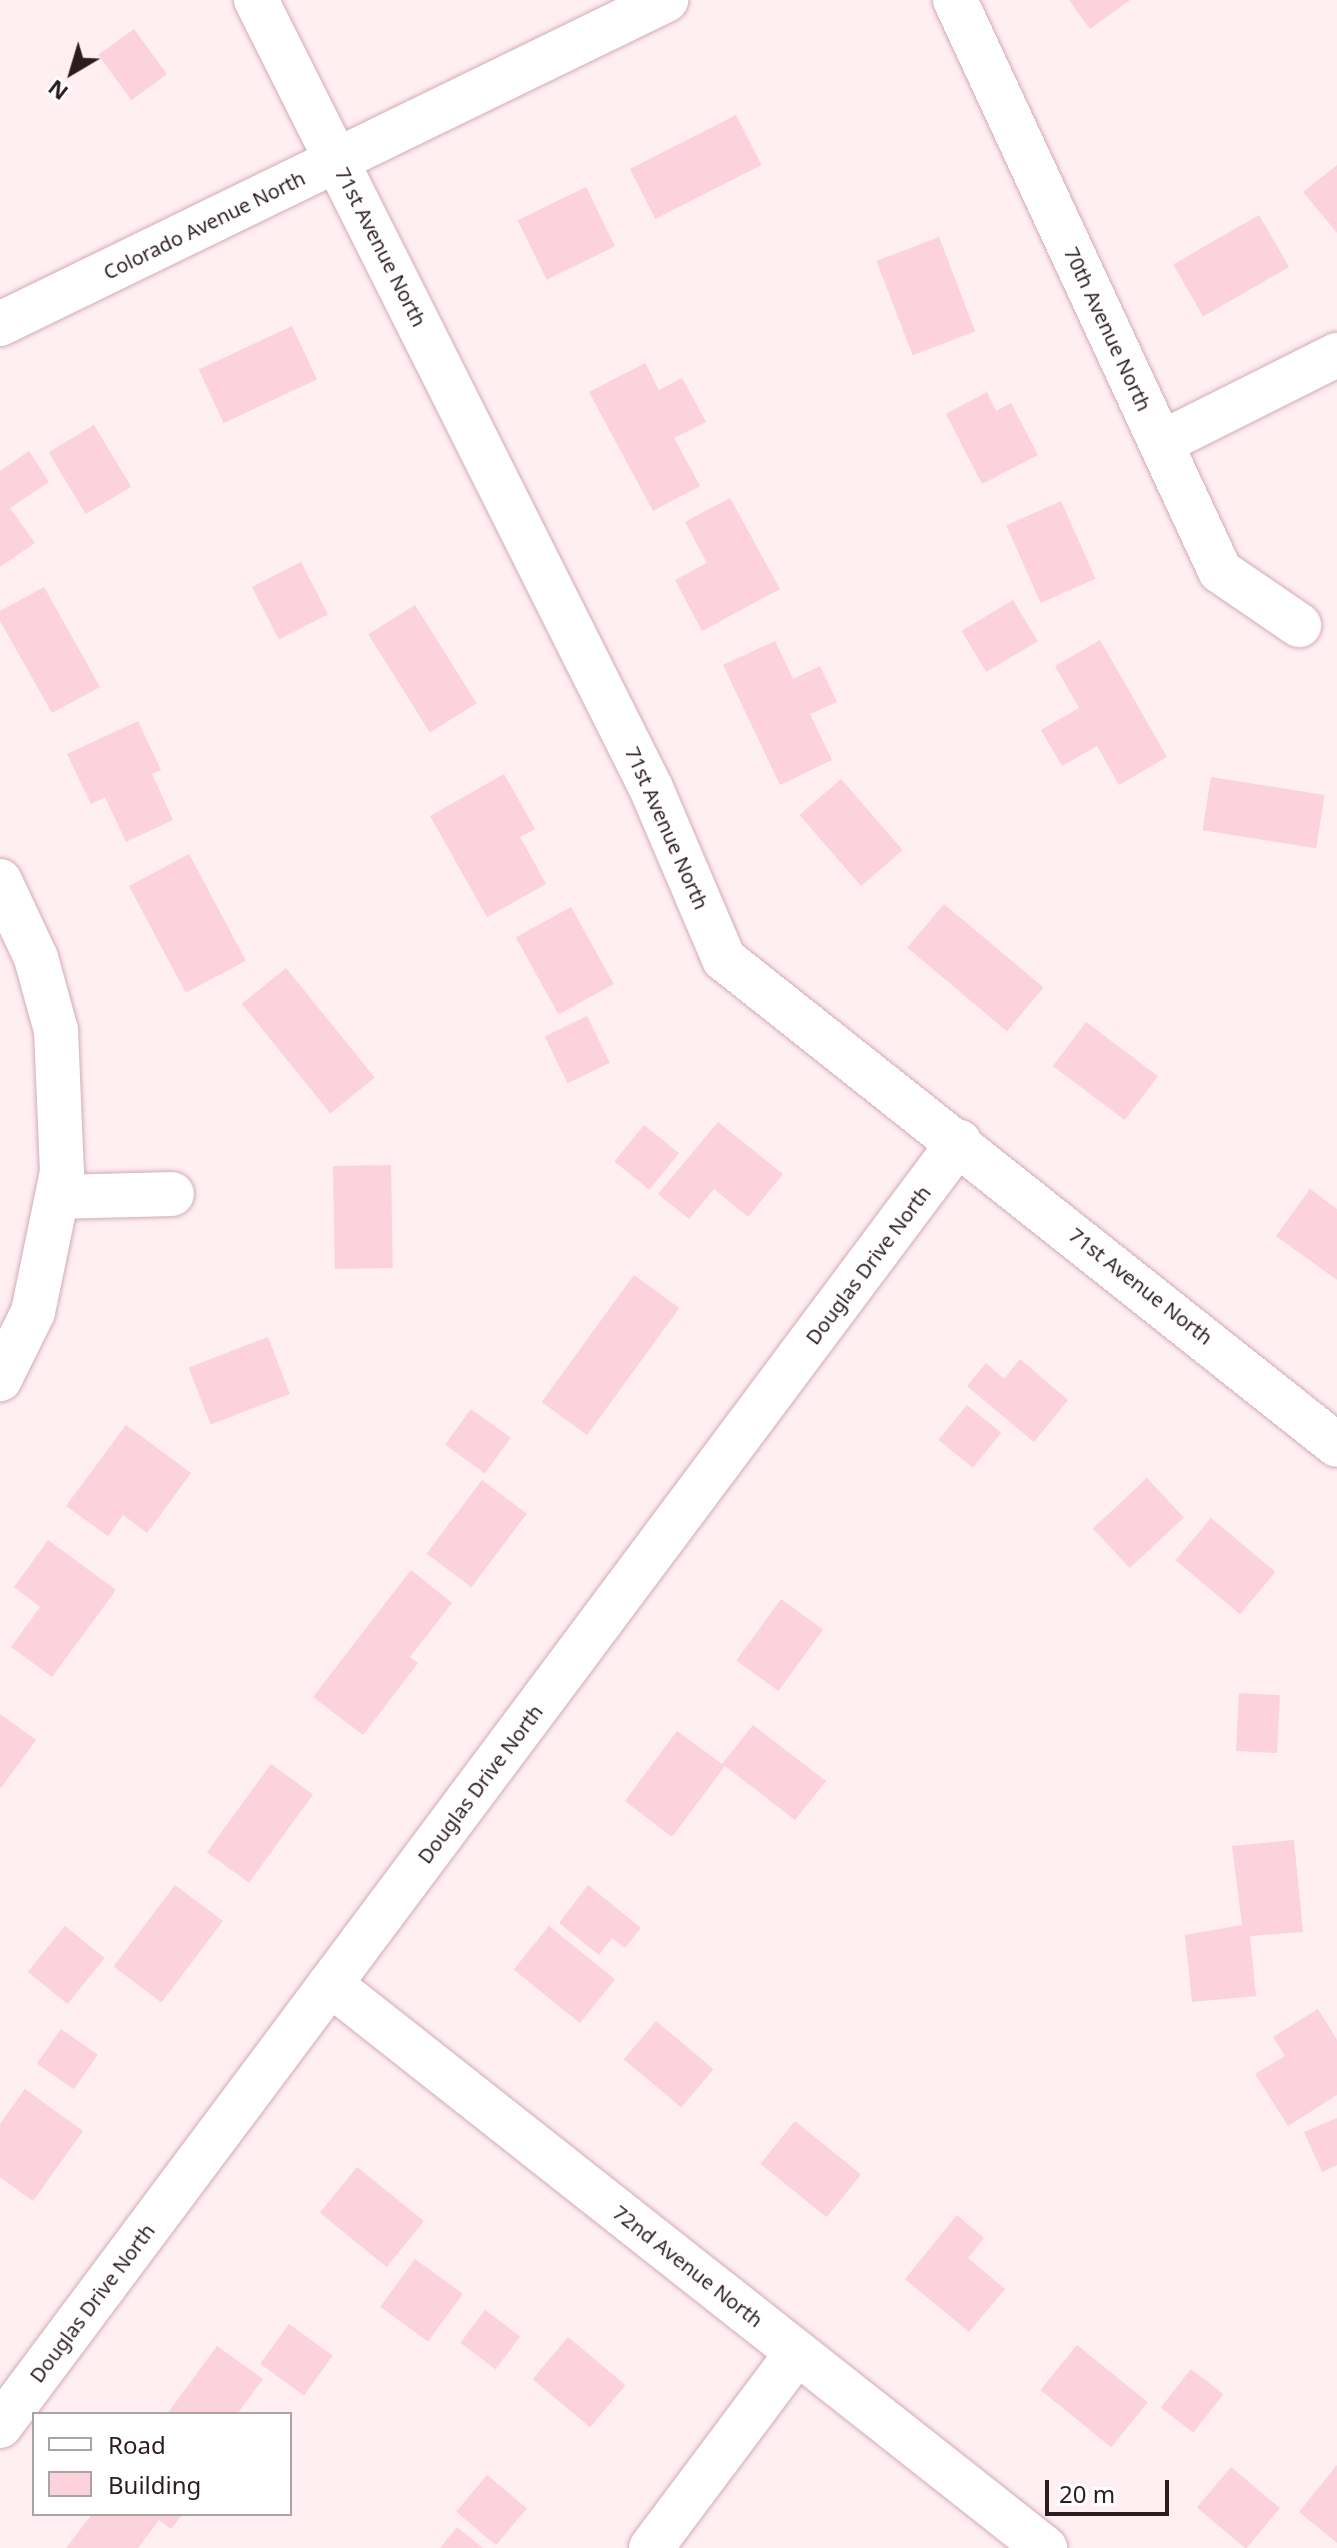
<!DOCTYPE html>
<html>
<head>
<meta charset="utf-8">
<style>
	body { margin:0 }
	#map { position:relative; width:1337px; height:2548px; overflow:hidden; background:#ffeef2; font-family:"Noto Sans",sans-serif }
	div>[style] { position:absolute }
	.building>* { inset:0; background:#fcd2dc; transform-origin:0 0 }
	.roads { filter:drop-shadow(0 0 2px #d3abb5) drop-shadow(0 0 2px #d3abb5) }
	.street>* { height:44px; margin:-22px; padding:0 22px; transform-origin:22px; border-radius:22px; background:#fff }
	span { translate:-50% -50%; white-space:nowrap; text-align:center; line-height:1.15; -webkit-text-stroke:7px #fff; paint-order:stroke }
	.street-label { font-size:20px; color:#2b1c20 }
	.legend { position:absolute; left:32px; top:2412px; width:260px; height:104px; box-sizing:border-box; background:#fff; border:2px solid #aaa4a6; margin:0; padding:10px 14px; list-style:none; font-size:24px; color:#2b1c20 }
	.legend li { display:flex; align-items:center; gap:16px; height:40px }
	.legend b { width:40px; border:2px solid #aaa4a6 }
	.north { position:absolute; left:32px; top:32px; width:80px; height:80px; -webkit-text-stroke:6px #fff; paint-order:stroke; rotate:218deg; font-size:22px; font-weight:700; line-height:32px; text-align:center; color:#2b1c20 }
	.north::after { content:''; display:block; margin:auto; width:28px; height:36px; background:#2b1c20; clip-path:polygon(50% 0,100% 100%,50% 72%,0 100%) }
	.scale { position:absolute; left:1045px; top:2480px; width:124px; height:36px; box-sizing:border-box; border:4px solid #2b1c20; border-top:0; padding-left:10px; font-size:24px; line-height:28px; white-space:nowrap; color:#2b1c20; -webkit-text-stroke:6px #fff; paint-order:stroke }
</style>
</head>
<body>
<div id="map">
	<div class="building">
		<i style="clip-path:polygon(1069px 0,1130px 0,1090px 29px)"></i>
		<i style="left:134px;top:29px;width:56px;height:44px;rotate:54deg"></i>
		<i style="left:736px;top:115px;width:56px;height:119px;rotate:63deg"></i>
		<i style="clip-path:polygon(1337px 165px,1337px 233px,1303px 192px)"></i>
		<i style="left:586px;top:187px;width:66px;height:76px;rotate:64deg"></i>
		<i style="left:1259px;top:215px;width:60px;height:99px;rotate:60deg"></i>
		<i style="left:939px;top:237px;width:101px;height:67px;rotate:69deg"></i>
		<i style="left:292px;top:326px;width:59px;height:103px;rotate:65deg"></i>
		<i style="clip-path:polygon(645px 363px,659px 390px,682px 378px,706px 422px,674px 438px,700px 486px,653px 511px,589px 392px)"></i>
		<i style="clip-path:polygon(987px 392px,996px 411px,1011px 403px,1038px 455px,982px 484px,946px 414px)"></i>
		<i style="left:94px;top:425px;width:72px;height:53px;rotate:59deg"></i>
		<i style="clip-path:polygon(29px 451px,49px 482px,10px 508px,35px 543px,0 567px,0 471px)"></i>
		<i style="clip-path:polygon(730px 498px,780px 589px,702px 631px,675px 580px,707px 563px,685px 522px)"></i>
		<i style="left:1061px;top:501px;width:85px;height:60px;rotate:66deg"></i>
		<i style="left:301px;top:562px;width:59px;height:55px;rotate:63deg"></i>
		<i style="clip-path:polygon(44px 587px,100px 687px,52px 713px,0 621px,0 611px)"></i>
		<i style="left:1013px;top:600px;width:48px;height:60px;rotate:59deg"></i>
		<i style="left:415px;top:605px;width:116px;height:55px;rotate:58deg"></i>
		<i style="clip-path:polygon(1100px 640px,1167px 757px,1119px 785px,1097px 746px,1062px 766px,1041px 730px,1079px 708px,1055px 666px)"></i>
		<i style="clip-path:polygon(775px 641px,793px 679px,820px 666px,837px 702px,810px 714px,832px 760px,780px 785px,723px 665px)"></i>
		<i style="clip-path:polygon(138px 721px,161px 770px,152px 774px,173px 820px,126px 842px,105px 797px,91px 804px,67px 754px)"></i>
		<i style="clip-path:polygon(504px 774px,535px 829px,520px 837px,546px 884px,487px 917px,430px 816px)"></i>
		<i style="left:1211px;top:777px;width:115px;height:54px;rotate:9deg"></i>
		<i style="left:841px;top:779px;width:94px;height:55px;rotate:49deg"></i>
		<i style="left:189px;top:854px;width:121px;height:68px;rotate:62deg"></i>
		<i style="left:944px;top:904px;width:130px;height:57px;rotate:40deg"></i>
		<i style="left:571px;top:907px;width:88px;height:63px;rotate:61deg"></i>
		<i style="left:286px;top:968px;width:141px;height:57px;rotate:51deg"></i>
		<i style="left:587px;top:1016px;width:52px;height:47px;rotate:64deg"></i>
		<i style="left:1086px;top:1022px;width:90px;height:55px;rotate:37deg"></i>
		<i style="clip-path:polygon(718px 1122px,783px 1174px,748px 1217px,714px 1189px,689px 1219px,658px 1194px)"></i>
		<i style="left:644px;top:1125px;width:45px;height:47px;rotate:39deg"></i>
		<i style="left:391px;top:1165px;width:103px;height:58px;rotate:89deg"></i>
		<i style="clip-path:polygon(1310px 1189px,1337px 1209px,1337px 1280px,1276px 1236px)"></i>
		<i style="left:634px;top:1275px;width:56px;height:157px;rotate:36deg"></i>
		<i style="left:268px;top:1337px;width:61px;height:85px;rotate:69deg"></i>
		<i style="clip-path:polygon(1020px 1359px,1068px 1400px,1034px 1442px,967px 1386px,986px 1363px,1004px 1379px)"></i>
		<i style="left:967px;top:1405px;width:44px;height:45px;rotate:39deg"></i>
		<i style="left:471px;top:1409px;width:49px;height:44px;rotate:36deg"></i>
		<i style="clip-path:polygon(126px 1425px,191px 1473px,147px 1533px,123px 1515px,108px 1536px,66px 1506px)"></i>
		<i style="left:1147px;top:1478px;width:54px;height:74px;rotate:47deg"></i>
		<i style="left:482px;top:1480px;width:56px;height:92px;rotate:37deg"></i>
		<i style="left:1211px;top:1518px;width:84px;height:55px;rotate:40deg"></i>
		<i style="clip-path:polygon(48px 1540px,116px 1590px,52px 1677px,11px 1647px,40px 1607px,14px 1587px)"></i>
		<i style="clip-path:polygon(411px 1570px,452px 1603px,410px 1657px,418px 1663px,363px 1735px,313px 1697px)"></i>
		<i style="left:781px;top:1599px;width:52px;height:76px;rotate:36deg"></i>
		<i style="left:1239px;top:1693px;width:41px;height:58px;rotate:3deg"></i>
		<i style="clip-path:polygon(0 1714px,36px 1740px,0 1789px)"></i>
		<i style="clip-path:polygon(753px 1725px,826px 1781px,795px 1820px,725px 1766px,672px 1837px,625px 1801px,677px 1731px,722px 1764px)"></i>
		<i style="left:271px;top:1764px;width:52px;height:109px;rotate:36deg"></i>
		<i style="clip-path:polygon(1294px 1840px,1303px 1932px,1250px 1936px,1256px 1996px,1192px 2002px,1185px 1935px,1242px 1925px,1232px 1846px)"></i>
		<i style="left:175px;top:1885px;width:60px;height:102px;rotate:37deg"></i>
		<i style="clip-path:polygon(588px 1885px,641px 1928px,625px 1948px,612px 1938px,599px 1955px,559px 1923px)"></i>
		<i style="left:65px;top:1926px;width:51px;height:59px;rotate:39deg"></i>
		<i style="left:549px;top:1926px;width:85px;height:56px;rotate:39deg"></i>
		<i style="clip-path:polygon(1318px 2009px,1337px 2040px,1337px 2095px,1288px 2126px,1255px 2074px,1285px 2056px,1273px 2037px)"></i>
		<i style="left:656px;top:2021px;width:75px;height:50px;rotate:40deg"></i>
		<i style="left:61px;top:2029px;width:45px;height:42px;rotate:35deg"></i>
		<i style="clip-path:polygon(25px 2089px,83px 2131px,33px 2201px,0 2177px,0 2124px)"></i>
		<i style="clip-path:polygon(1337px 2118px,1337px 2165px,1322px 2172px,1304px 2132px)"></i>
		<i style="left:795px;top:2121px;width:85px;height:55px;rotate:39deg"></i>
		<i style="left:357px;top:2167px;width:86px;height:59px;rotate:39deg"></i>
		<i style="clip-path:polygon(957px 2215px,984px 2238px,968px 2258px,1005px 2289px,969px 2332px,905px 2279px)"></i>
		<i style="left:415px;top:2259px;width:59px;height:59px;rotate:36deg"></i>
		<i style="left:485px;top:2310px;width:44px;height:41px;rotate:37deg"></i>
		<i style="left:289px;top:2324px;width:54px;height:49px;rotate:36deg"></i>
		<i style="left:568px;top:2337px;width:75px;height:55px;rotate:40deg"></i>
		<i style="left:1077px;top:2345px;width:91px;height:58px;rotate:39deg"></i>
		<i style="clip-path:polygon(217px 2346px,263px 2379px,237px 2414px,167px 2414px)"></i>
		<i style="left:1191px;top:2369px;width:41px;height:49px;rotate:38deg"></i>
		<i style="clip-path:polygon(1337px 2465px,1337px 2543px,1299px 2512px)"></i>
		<i style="left:1231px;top:2467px;width:64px;height:53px;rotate:40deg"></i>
		<i style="left:487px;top:2475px;width:52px;height:48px;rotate:40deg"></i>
		<i style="clip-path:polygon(92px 2514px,183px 2514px,171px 2529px,159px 2520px,138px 2548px,66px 2548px)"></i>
		<i style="clip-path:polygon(457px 2527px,483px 2548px,440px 2548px)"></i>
	</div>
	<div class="roads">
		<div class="street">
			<i style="left:256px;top:0;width:881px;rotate:63.38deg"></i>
			<i style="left:651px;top:788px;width:186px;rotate:66.9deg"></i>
			<i style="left:724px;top:959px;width:782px;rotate:38.41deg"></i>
			<i style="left:955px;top:0;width:629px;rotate:65.1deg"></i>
			<i style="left:1220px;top:571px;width:96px;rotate:34.4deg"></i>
			<i style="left:0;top:324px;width:741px;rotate:-25.94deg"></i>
			<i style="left:1161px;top:443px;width:197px;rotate:-26.6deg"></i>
			<i style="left:0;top:881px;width:85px;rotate:64.9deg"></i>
			<i style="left:36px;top:958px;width:75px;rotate:74.5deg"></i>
			<i style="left:56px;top:1030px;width:142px;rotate:87.6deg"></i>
			<i style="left:62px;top:1172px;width:143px;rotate:101.7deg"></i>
			<i style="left:33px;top:1312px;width:75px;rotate:116.2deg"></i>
			<i style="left:58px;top:1197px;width:114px;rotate:-1.5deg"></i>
			<i style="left:330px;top:1984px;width:911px;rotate:38.27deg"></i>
			<i style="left:0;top:2426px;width:1603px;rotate:-53.24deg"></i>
			<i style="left:651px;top:2548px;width:244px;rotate:-53.2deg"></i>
		</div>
	</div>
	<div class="street-label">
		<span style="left:204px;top:225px;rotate:-26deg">Colorado Avenue North</span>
		<span style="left:381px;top:247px;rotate:63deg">71st Avenue North</span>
		<span style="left:1108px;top:329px;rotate:65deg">70th Avenue North</span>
		<span style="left:667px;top:828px;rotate:66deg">71st Avenue North</span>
		<span style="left:868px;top:1265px;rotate:-53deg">Douglas Drive North</span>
		<span style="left:1141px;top:1286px;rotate:38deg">71st Avenue North</span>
		<span style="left:480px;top:1784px;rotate:-53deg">Douglas Drive North</span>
		<span style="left:688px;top:2266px;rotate:38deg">72nd Avenue North</span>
		<span style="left:92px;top:2303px;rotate:-53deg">Douglas Drive North</span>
	</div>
	<ul class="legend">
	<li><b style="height:10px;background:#fff"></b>Road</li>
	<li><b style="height:22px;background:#fcd2dc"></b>Building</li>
	</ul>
	<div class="north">N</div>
	<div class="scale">20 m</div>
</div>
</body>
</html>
